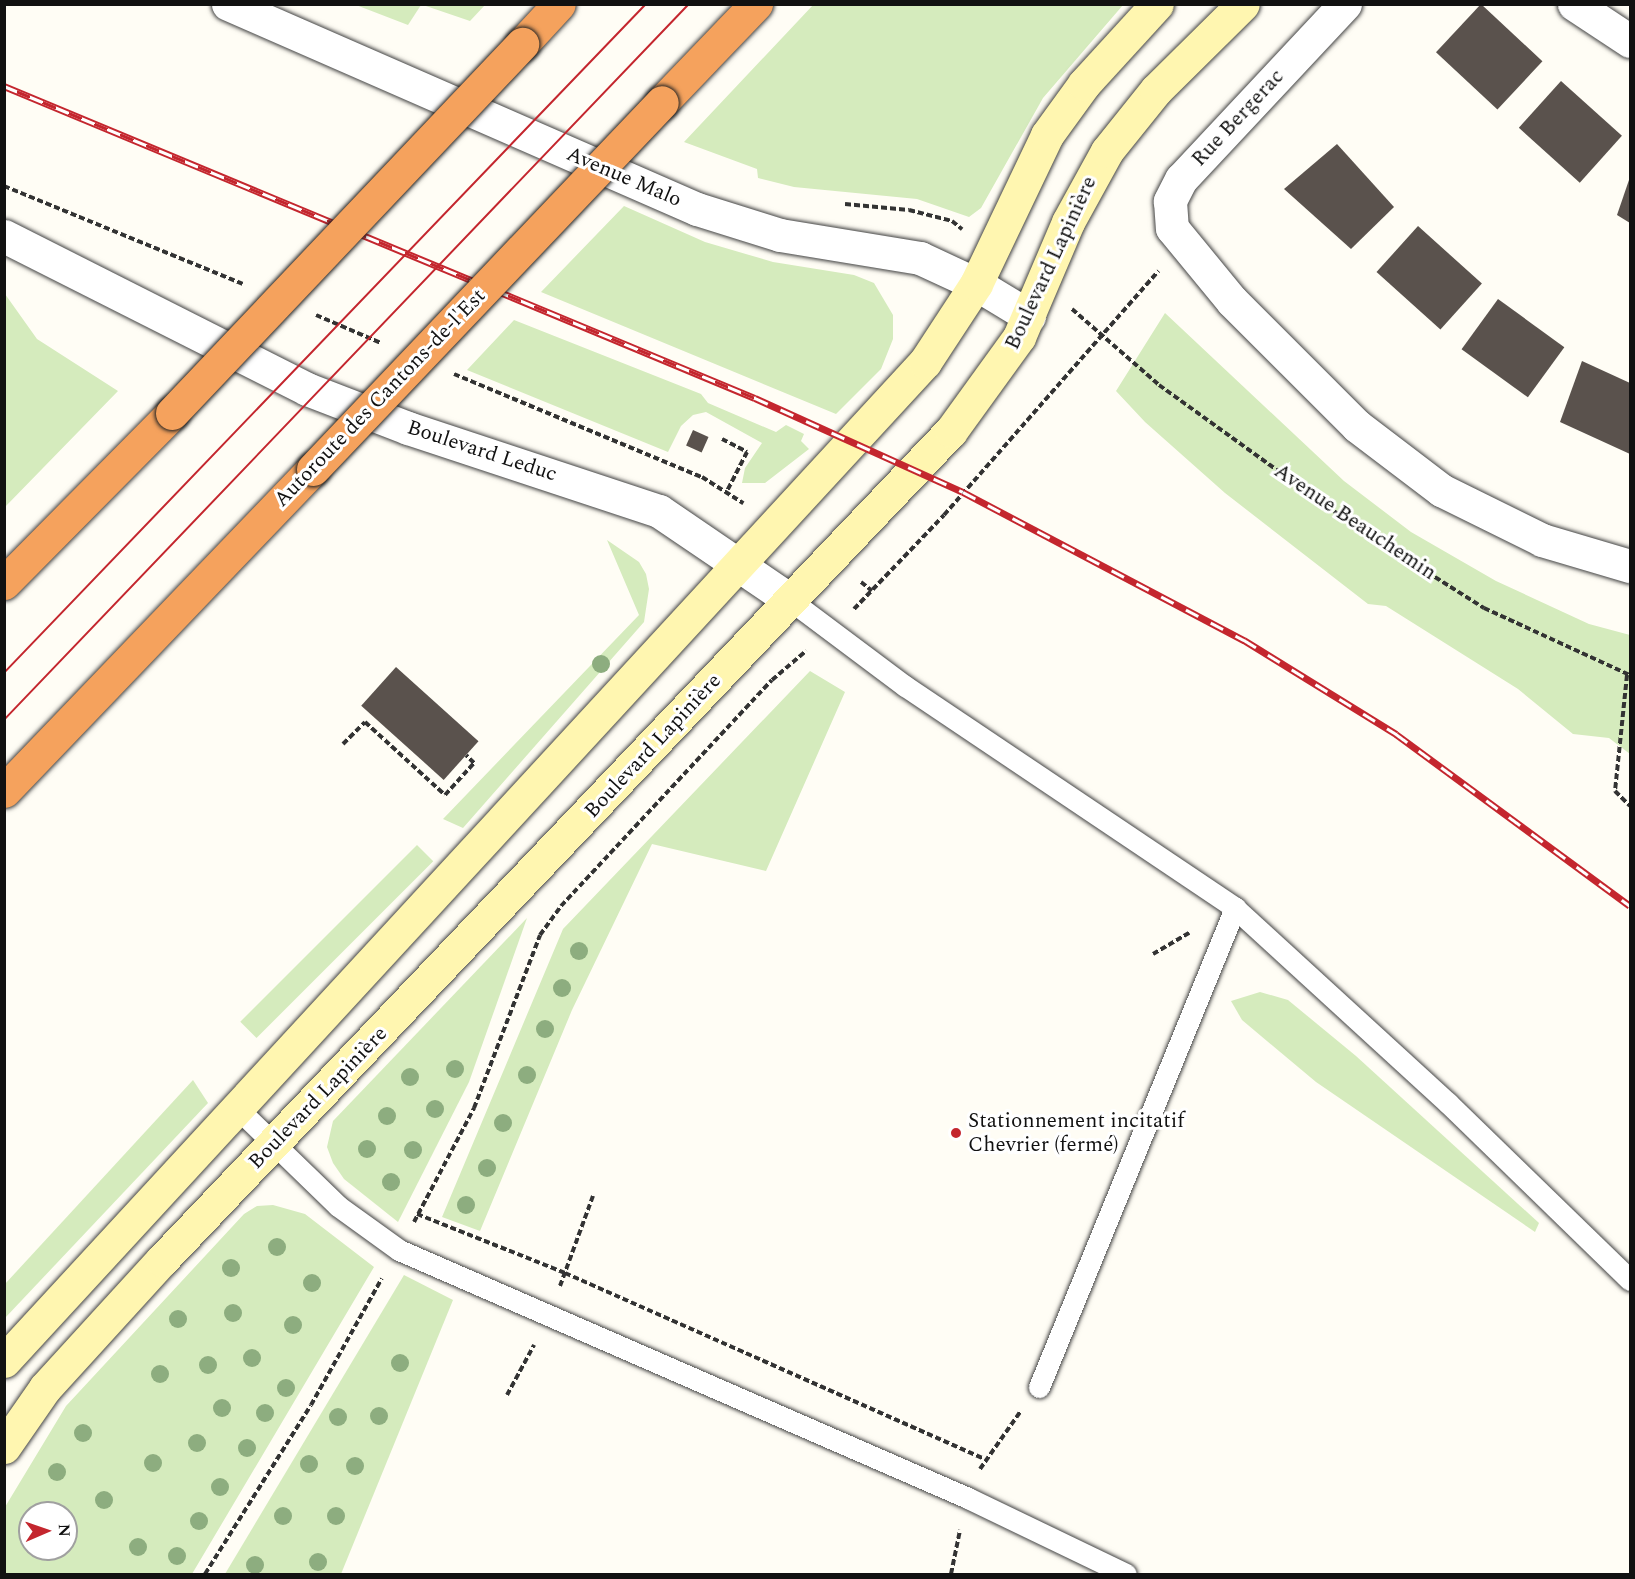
<!DOCTYPE html>
<html>
<head>
<meta charset="utf-8">
<style>
	body { margin:0 }
	#map { position:relative; width:1635px; height:1579px; overflow:hidden; background:#fffdf5; font-family:Spectral,serif }
	div>[style] { position:absolute }
	.green>* { inset:0; background:#d5ebbd; transform-origin:0 0 }
	.building>* { inset:0; background:#5a524d; transform-origin:0 0 }
	.path>* { height:4px; margin-top:-2px; transform-origin:0; background:repeating-linear-gradient(90deg,#333 0 6px,transparent 0 9px) }
	.roads { filter:drop-shadow(0 0 2px #444) drop-shadow(0 0 2px #444) }
	.service>* { height:21px; margin:-10.5px; padding:0 10.5px; transform-origin:10.5px; border-radius:10.5px; background:#fff }
	.minor>* { height:33px; margin:-16.5px; padding:0 16.5px; transform-origin:16.5px; border-radius:16.5px; background:#fff }
	.tertiary>* { height:33px; margin:-16.5px; padding:0 16.5px; transform-origin:16.5px; border-radius:16.5px; background:#fff }
	.secondary>* { height:33px; margin:-16.5px; padding:0 16.5px; transform-origin:16.5px; border-radius:16.5px; background:#fff6b0 }
	.motorway>* { height:33px; margin:-16.5px; padding:0 16.5px; transform-origin:16.5px; border-radius:16.5px; background:#f5a25d }
	.tram>* { height:1.5px; margin:-0.75px; padding:0 0.75px; transform-origin:0.75px; border-radius:0.75px; background:#c4262e }
	.rail>* { height:7px; margin-top:-3.5px; transform-origin:0; background:repeating-linear-gradient(90deg,#fff 0 14px,#c4262e 0 28px); box-sizing:border-box; border-block:2px solid #c4262e }
	.bridges { filter:drop-shadow(0 0 2px #222) drop-shadow(0 0 2px #222) }
	.motorway-bridge>* { height:33px; margin:-16.5px; padding:0 16.5px; transform-origin:16.5px; border-radius:16.5px; background:#f5a25d }
	.trees>* { width:18px; height:18px; margin:-9px; border-radius:50%; background:#8dad7f }
	.dots>* { width:16px; height:16px; translate:-50% -50%; box-sizing:border-box; border:3px solid #fff; border-radius:50% }
	span { translate:-50% -50%; white-space:nowrap; text-align:center; line-height:1.15; -webkit-text-stroke:6px #fff; paint-order:stroke }
	.street-label { font-size:21px; color:#111 }
	.poi-label { font-size:21px; color:#111 }
	.left { translate:0 -50%; text-align:left }
	.frame { position:absolute; inset:0; border:6px solid #111; pointer-events:none }
	.north { position:absolute; left:18px; top:1501px; width:60px; height:60px; box-sizing:border-box; background:#fff; border:2px solid #a0a0a0; border-radius:50%; rotate:88deg; font-size:16px; font-weight:700; line-height:24px; text-align:center; color:#111 }
	.north::after { content:''; display:block; margin:auto; width:21px; height:27px; background:#c4262e; clip-path:polygon(50% 0,100% 100%,50% 72%,0 100%) }
</style>
</head>
<body>
<div id="map">
	<div class="green">
		<i style="clip-path:polygon(814px 4px,1123px 4px,1123px 5px,1043px 98px,981px 208px,969px 217px,917px 199px,794px 187px,758px 178px,757px 169px,684px 142px)"></i>
		<i style="clip-path:polygon(356px 5px,421px 5px,408px 25px)"></i>
		<i style="clip-path:polygon(423px 5px,485px 5px,470px 21px)"></i>
		<i style="clip-path:polygon(624px 206px,705px 242px,773px 262px,854px 275px,874px 283px,893px 315px,893px 339px,881px 369px,836px 414px,541px 292px)"></i>
		<i style="clip-path:polygon(5px 294px,37px 339px,118px 391px,5px 507px)"></i>
		<i style="clip-path:polygon(1165px 313px,1344px 481px,1411px 532px,1496px 581px,1589px 624px,1630px 635px,1630px 754px,1609px 738px,1573px 734px,1518px 689px,1386px 606px,1368px 604px,1225px 493px,1145px 422px,1116px 391px)"></i>
		<i style="clip-path:polygon(514px 320px,701px 394px,708px 403px,776px 432px,786px 425px,804px 434px,801px 441px,809px 449px,765px 483px,742px 483px,745px 468px,762px 443px,706px 412px,693px 415px,681px 426px,668px 452px,467px 370px)"></i>
		<i style="clip-path:polygon(607px 540px,639px 562px,646px 574px,649px 589px,644px 622px,463px 828px,443px 819px,639px 615px)"></i>
		<i style="clip-path:polygon(810px 671px,845px 692px,766px 871px,652px 844px,572px 1010px,480px 1231px,442px 1217px,563px 929px)"></i>
		<i style="left:417px;top:845px;width:23px;height:250px;rotate:45deg"></i>
		<i style="clip-path:polygon(527px 918px,469px 1082px,398px 1222px,344px 1179px,333px 1163px,327px 1147px,333px 1121px)"></i>
		<i style="clip-path:polygon(1260px 992px,1288px 1000px,1356px 1056px,1539px 1223px,1535px 1232px,1316px 1082px,1242px 1020px,1231px 1001px)"></i>
		<i style="clip-path:polygon(193px 1080px,208px 1103px,5px 1318px,5px 1284px)"></i>
		<i style="clip-path:polygon(evenodd,273px 1205px,305px 1214px,374px 1267px,192px 1574px,5px 1574px,5px 1507px,66px 1406px,244px 1214px,257px 1206px,273px 1205px,30px 1513px,66px 1513px,66px 1549px,30px 1549px,30px 1513px)"></i>
		<i style="clip-path:polygon(404px 1275px,453px 1300px,341px 1574px,225px 1574px)"></i>
	</div>
	<div class="building">
		<i style="left:1481px;top:4px;width:84px;height:66px;rotate:43deg"></i>
		<i style="left:1561px;top:81px;width:82px;height:63px;rotate:42deg"></i>
		<i style="clip-path:polygon(1337px 144px,1394px 207px,1351px 249px,1284px 189px)"></i>
		<i style="clip-path:polygon(1630px 177px,1630px 223px,1617px 215px)"></i>
		<i style="left:1418px;top:226px;width:86px;height:62px;rotate:42deg"></i>
		<i style="left:1498px;top:299px;width:82px;height:62px;rotate:36deg"></i>
		<i style="clip-path:polygon(1582px 361px,1630px 383px,1630px 454px,1560px 422px)"></i>
		<i style="left:693px;top:430px;width:17px;height:17px;rotate:24deg"></i>
		<i style="left:396px;top:667px;width:111px;height:52px;rotate:42deg"></i>
	</div>
	<div class="path">
		<i style="left:4px;top:186px;width:258px;rotate:22.3deg"></i>
		<i style="left:845px;top:204px;width:64px;rotate:5.4deg"></i>
		<i style="left:909px;top:210px;width:44px;rotate:14.3deg"></i>
		<i style="left:952px;top:221px;width:13px;rotate:39deg"></i>
		<i style="left:1072px;top:309px;width:116px;rotate:41.1deg"></i>
		<i style="left:1159px;top:385px;width:246px;rotate:35.8deg"></i>
		<i style="left:1359px;top:529px;width:148px;rotate:32.3deg"></i>
		<i style="left:1484px;top:608px;width:161px;rotate:24.7deg"></i>
		<i style="left:316px;top:315px;width:71px;rotate:23.3deg"></i>
		<i style="left:454px;top:374px;width:269px;rotate:22.6deg"></i>
		<i style="left:702px;top:477px;width:49px;rotate:32.4deg"></i>
		<i style="left:722px;top:439px;width:28px;rotate:27deg"></i>
		<i style="left:747px;top:452px;width:44px;rotate:117.1deg"></i>
		<i style="left:861px;top:582px;width:14px;rotate:39deg"></i>
		<i style="left:854px;top:609px;width:130px;rotate:-46.2deg"></i>
		<i style="left:944px;top:515px;width:325px;rotate:-48.7deg"></i>
		<i style="left:1627px;top:675px;width:117px;rotate:95.9deg"></i>
		<i style="left:1615px;top:791px;width:21px;rotate:45deg"></i>
		<i style="left:343px;top:744px;width:31px;rotate:-45deg"></i>
		<i style="left:365px;top:722px;width:108px;rotate:42.4deg"></i>
		<i style="left:445px;top:795px;width:43px;rotate:-47.8deg"></i>
		<i style="left:474px;top:763px;width:11px;rotate:-135deg"></i>
		<i style="left:1153px;top:954px;width:42px;rotate:-30.3deg"></i>
		<i style="left:417px;top:1214px;width:159px;rotate:21.7deg"></i>
		<i style="left:565px;top:1273px;width:458px;rotate:23.9deg"></i>
		<i style="left:414px;top:1222px;width:129px;rotate:-62.2deg"></i>
		<i style="left:474px;top:1108px;width:185px;rotate:-69.1deg"></i>
		<i style="left:540px;top:935px;width:36px;rotate:-54deg"></i>
		<i style="left:561px;top:906px;width:309px;rotate:-47deg"></i>
		<i style="left:772px;top:680px;width:45px;rotate:-40.5deg"></i>
		<i style="left:560px;top:1286px;width:96px;rotate:-69.9deg"></i>
		<i style="left:507px;top:1395px;width:57px;rotate:-61.6deg"></i>
		<i style="left:980px;top:1469px;width:70px;rotate:-54.9deg"></i>
		<i style="left:205px;top:1574px;width:199px;rotate:-57.9deg"></i>
		<i style="left:311px;top:1405px;width:145px;rotate:-60.8deg"></i>
		<i style="left:951px;top:1574px;width:45px;rotate:-78.4deg"></i>
	</div>
	<div class="roads">
		<div class="service">
			<i style="left:790px;top:600px;width:144px;rotate:36.8deg"></i>
			<i style="left:905px;top:686px;width:398px;rotate:33.9deg"></i>
			<i style="left:1235px;top:908px;width:289px;rotate:42.5deg"></i>
			<i style="left:1448px;top:1103px;width:254px;rotate:44.2deg"></i>
			<i style="left:237px;top:1108px;width:141px;rotate:44.1deg"></i>
			<i style="left:338px;top:1206px;width:75px;rotate:35.8deg"></i>
			<i style="left:399px;top:1250px;width:621px;rotate:23.55deg"></i>
			<i style="left:968px;top:1498px;width:175px;rotate:25.7deg"></i>
			<i style="left:1039px;top:1387px;width:518px;rotate:-67.75deg"></i>
		</div>
		<div class="minor">
			<i style="left:1345px;top:4px;width:240px;rotate:133.1deg"></i>
			<i style="left:1181px;top:179px;width:25px;rotate:117deg"></i>
			<i style="left:1170px;top:201px;width:27px;rotate:86deg"></i>
			<i style="left:1172px;top:228px;width:94px;rotate:50.6deg"></i>
			<i style="left:1232px;top:301px;width:177px;rotate:45deg"></i>
			<i style="left:1357px;top:426px;width:106px;rotate:37.3deg"></i>
			<i style="left:1441px;top:490px;width:113px;rotate:26.3deg"></i>
			<i style="left:1542px;top:540px;width:92px;rotate:16.5deg"></i>
			<i style="left:1574px;top:4px;width:67px;rotate:33.5deg"></i>
		</div>
		<div class="tertiary">
			<i style="left:228px;top:4px;width:512px;rotate:23.61deg"></i>
			<i style="left:697px;top:209px;width:87px;rotate:17.4deg"></i>
			<i style="left:780px;top:235px;width:142px;rotate:9.3deg"></i>
			<i style="left:920px;top:258px;width:62px;rotate:24.9deg"></i>
			<i style="left:976px;top:284px;width:62px;rotate:31.1deg"></i>
			<i style="left:4px;top:236px;width:339px;rotate:26.8deg"></i>
			<i style="left:307px;top:389px;width:108px;rotate:21.1deg"></i>
			<i style="left:408px;top:428px;width:264px;rotate:18.3deg"></i>
			<i style="left:659px;top:511px;width:158px;rotate:34.2deg"></i>
		</div>
		<div class="secondary">
			<i style="left:4px;top:1361px;width:1359px;rotate:-47.33deg"></i>
			<i style="left:925px;top:362px;width:93px;rotate:-56.8deg"></i>
			<i style="left:976px;top:284px;width:165px;rotate:-64.5deg"></i>
			<i style="left:1047px;top:135px;width:63px;rotate:-54deg"></i>
			<i style="left:1084px;top:84px;width:108px;rotate:-47.6deg"></i>
			<i style="left:4px;top:1447px;width:72px;rotate:-55.2deg"></i>
			<i style="left:45px;top:1388px;width:173px;rotate:-47.6deg"></i>
			<i style="left:162px;top:1260px;width:1144px;rotate:-46.42deg"></i>
			<i style="left:951px;top:431px;width:116px;rotate:-54.1deg"></i>
			<i style="left:1019px;top:337px;width:125px;rotate:-66.9deg"></i>
			<i style="left:1068px;top:222px;width:81px;rotate:-61.2deg"></i>
			<i style="left:1107px;top:151px;width:78px;rotate:-51.2deg"></i>
			<i style="left:1156px;top:90px;width:122px;rotate:-44.7deg"></i>
		</div>
		<div class="motorway">
			<i style="left:522px;top:44px;width:54px;rotate:-47.2deg"></i>
			<i style="left:662px;top:102px;width:136px;rotate:-46.2deg"></i>
			<i style="left:4px;top:583px;width:239px;rotate:-45.3deg"></i>
			<i style="left:4px;top:791px;width:446px;rotate:-46.2deg"></i>
		</div>
	</div>
	<div class="tram">
		<i style="left:4px;top:673px;width:927px;rotate:-46.18deg"></i>
		<i style="left:4px;top:720px;width:991px;rotate:-46.27deg"></i>
	</div>
	<div class="rail">
		<i style="left:4px;top:86px;width:813px;rotate:22.56deg"></i>
		<i style="left:755px;top:398px;width:228px;rotate:24.3deg"></i>
		<i style="left:963px;top:492px;width:318px;rotate:27.8deg"></i>
		<i style="left:1244px;top:640px;width:179px;rotate:31.7deg"></i>
		<i style="left:1396px;top:734px;width:290px;rotate:36.3deg"></i>
	</div>
	<div class="bridges">
		<div class="motorway-bridge">
			<i style="left:172px;top:413px;width:509px;rotate:-46.51deg"></i>
			<i style="left:313px;top:469px;width:506px;rotate:-46.44deg"></i>
		</div>
	</div>
	<div class="trees">
		<i style="left:601px;top:664px"></i>
		<i style="left:579px;top:951px"></i>
		<i style="left:562px;top:988px"></i>
		<i style="left:545px;top:1029px"></i>
		<i style="left:455px;top:1069px"></i>
		<i style="left:527px;top:1075px"></i>
		<i style="left:410px;top:1077px"></i>
		<i style="left:435px;top:1109px"></i>
		<i style="left:387px;top:1116px"></i>
		<i style="left:503px;top:1123px"></i>
		<i style="left:367px;top:1149px"></i>
		<i style="left:413px;top:1150px"></i>
		<i style="left:487px;top:1168px"></i>
		<i style="left:391px;top:1182px"></i>
		<i style="left:466px;top:1205px"></i>
		<i style="left:277px;top:1247px"></i>
		<i style="left:231px;top:1268px"></i>
		<i style="left:312px;top:1283px"></i>
		<i style="left:233px;top:1313px"></i>
		<i style="left:178px;top:1319px"></i>
		<i style="left:293px;top:1325px"></i>
		<i style="left:252px;top:1358px"></i>
		<i style="left:400px;top:1363px"></i>
		<i style="left:208px;top:1365px"></i>
		<i style="left:160px;top:1374px"></i>
		<i style="left:286px;top:1388px"></i>
		<i style="left:222px;top:1408px"></i>
		<i style="left:265px;top:1413px"></i>
		<i style="left:379px;top:1416px"></i>
		<i style="left:338px;top:1417px"></i>
		<i style="left:83px;top:1433px"></i>
		<i style="left:197px;top:1443px"></i>
		<i style="left:247px;top:1448px"></i>
		<i style="left:153px;top:1463px"></i>
		<i style="left:309px;top:1464px"></i>
		<i style="left:355px;top:1466px"></i>
		<i style="left:57px;top:1472px"></i>
		<i style="left:220px;top:1487px"></i>
		<i style="left:104px;top:1500px"></i>
		<i style="left:283px;top:1516px"></i>
		<i style="left:336px;top:1516px"></i>
		<i style="left:199px;top:1521px"></i>
		<i style="left:138px;top:1547px"></i>
		<i style="left:177px;top:1556px"></i>
		<i style="left:318px;top:1562px"></i>
		<i style="left:255px;top:1565px"></i>
	</div>
	<div class="dots">
		<i style="left:956px;top:1133px;background:#c4262e"></i>
	</div>
	<div class="street-label">
		<span style="left:1238px;top:118px;rotate:-47deg">Rue Bergerac</span>
		<span style="left:624px;top:177px;rotate:23deg">Avenue Malo</span>
		<span style="left:1051px;top:263px;rotate:-65deg">Boulevard Lapinière</span>
		<span style="left:380px;top:398px;rotate:-46deg">Autoroute des Cantons-de-l'Est</span>
		<span style="left:482px;top:451px;rotate:18deg">Boulevard Leduc</span>
		<span style="left:1355px;top:522px;rotate:34deg">Avenue Beauchemin</span>
		<span style="left:653px;top:746px;rotate:-47deg">Boulevard Lapinière</span>
		<span style="left:318px;top:1098px;rotate:-46deg">Boulevard Lapinière</span>
	</div>
	<div class="poi-label">
		<span class="left" style="left:968px;top:1133px">Stationnement incitatif<br>Chevrier (fermé)</span>
	</div>
	<div class="frame"></div>
	<div class="north">N</div>
</div>
</body>
</html>
